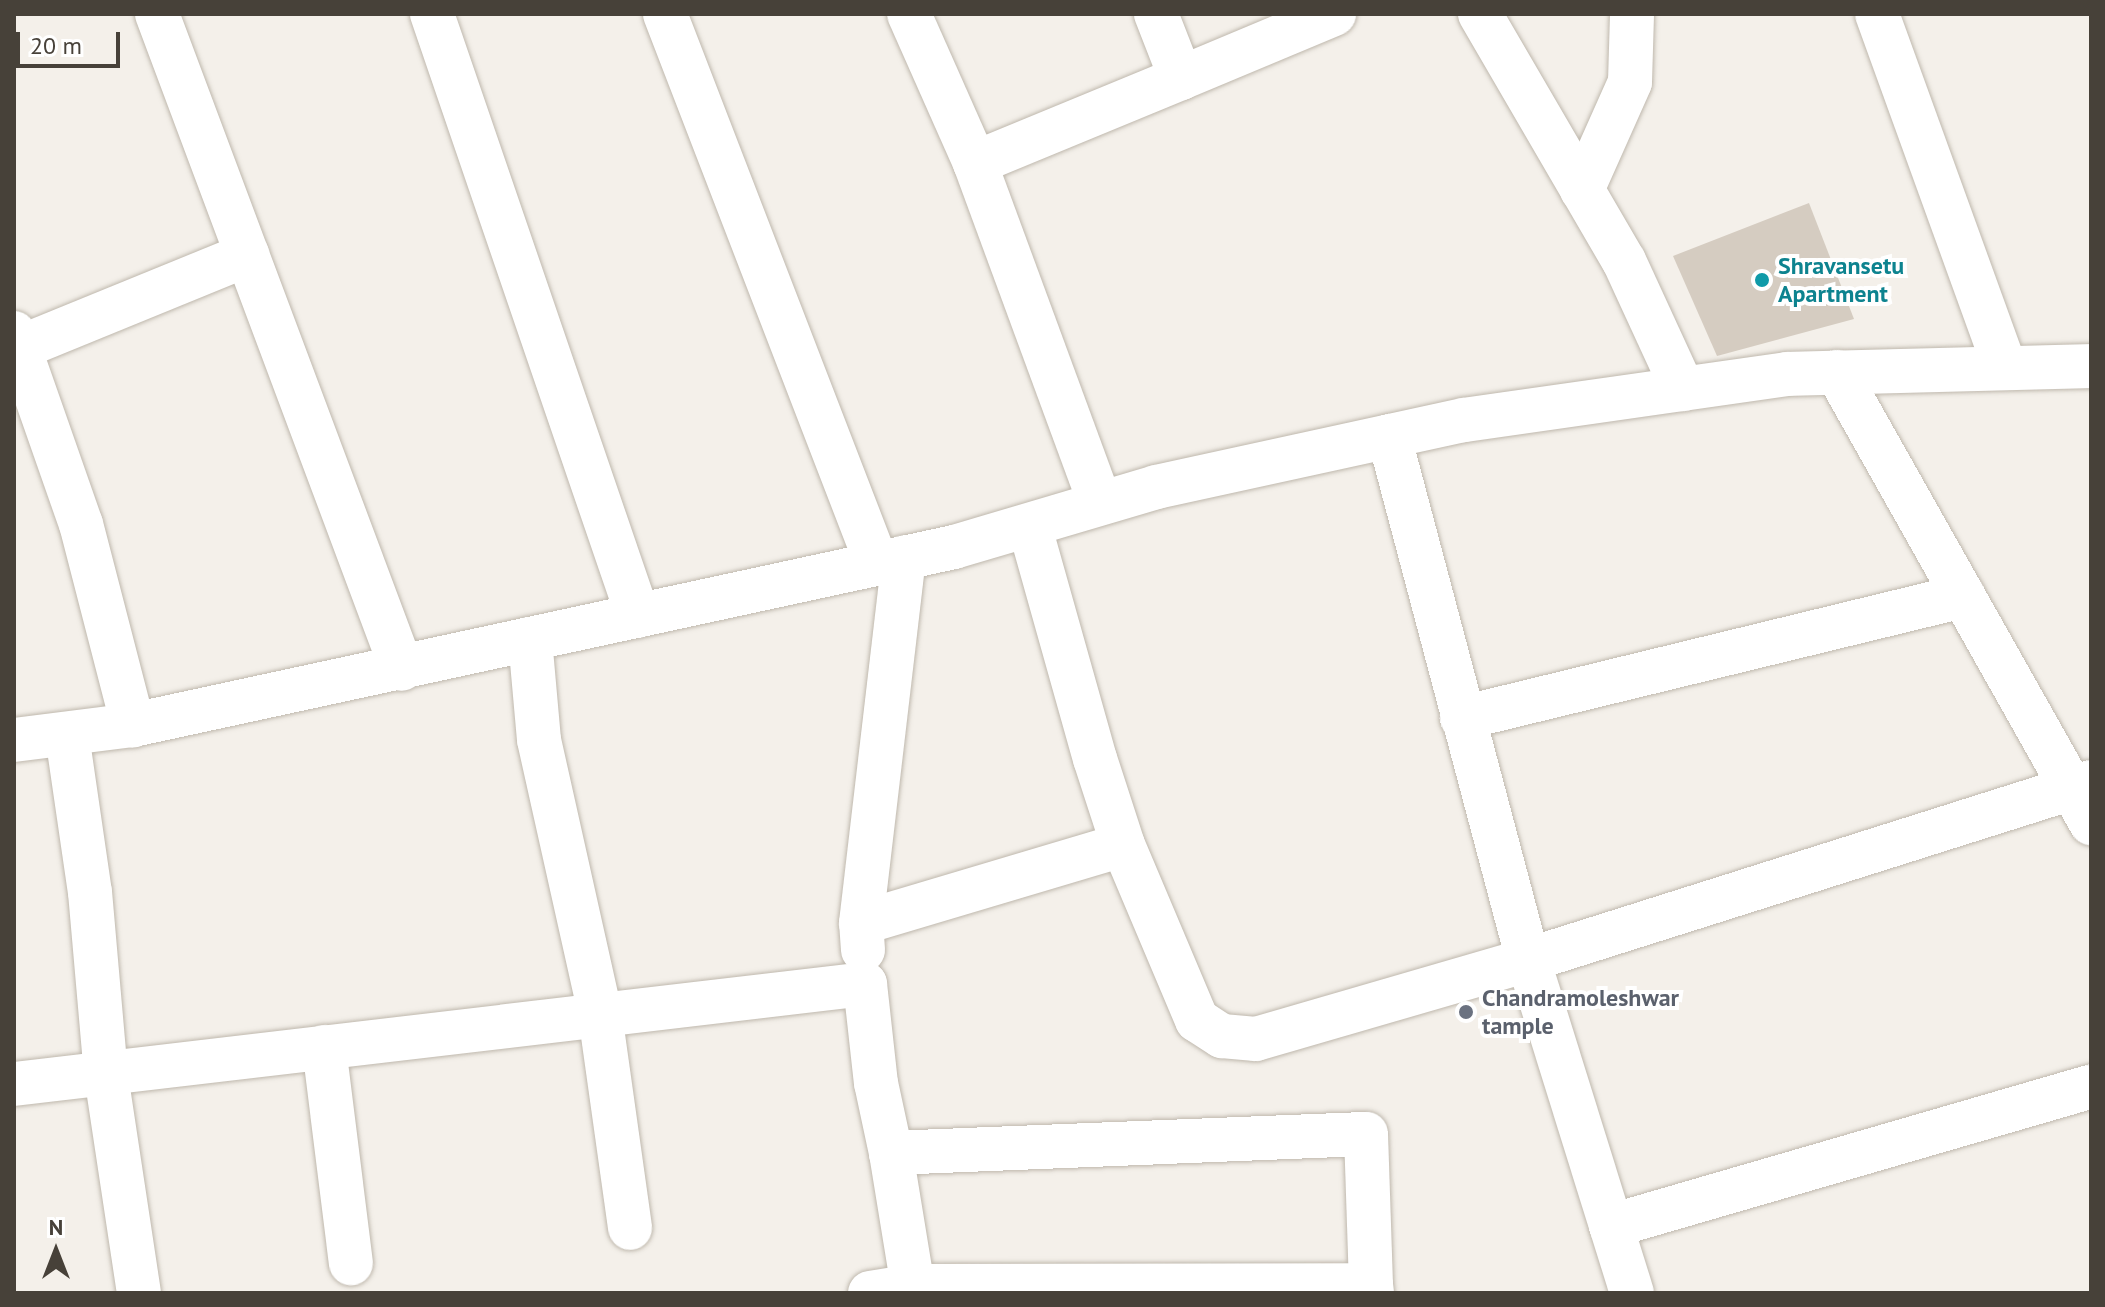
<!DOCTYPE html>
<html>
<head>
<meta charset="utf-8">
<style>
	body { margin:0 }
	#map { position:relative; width:2105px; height:1307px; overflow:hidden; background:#f4f0ea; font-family:"PT Sans",sans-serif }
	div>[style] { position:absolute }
	.building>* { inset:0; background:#d5ccc1 }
	.roads { filter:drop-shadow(0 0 2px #bfb8ad) drop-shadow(0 0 2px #bfb8ad) }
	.minor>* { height:44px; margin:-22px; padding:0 22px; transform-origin:22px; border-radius:22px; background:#fff }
	.dots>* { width:22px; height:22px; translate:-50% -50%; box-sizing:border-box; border:4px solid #fff; border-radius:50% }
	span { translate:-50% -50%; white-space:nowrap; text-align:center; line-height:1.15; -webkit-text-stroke:8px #fff; paint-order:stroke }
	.culture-label { font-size:24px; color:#0d838f; font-weight:700 }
	.left { translate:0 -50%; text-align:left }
	.worship-label { font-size:24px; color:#5b616d; font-weight:700 }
	.frame { position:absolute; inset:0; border:16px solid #474139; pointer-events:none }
	.north { position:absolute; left:16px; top:1211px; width:80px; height:80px; -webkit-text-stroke:6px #fff; paint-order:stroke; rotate:0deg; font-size:22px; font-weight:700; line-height:32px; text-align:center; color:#474139 }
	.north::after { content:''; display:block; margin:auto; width:28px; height:36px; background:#474139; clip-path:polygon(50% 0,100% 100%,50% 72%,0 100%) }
	.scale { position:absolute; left:16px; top:32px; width:104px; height:36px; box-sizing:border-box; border:4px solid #474139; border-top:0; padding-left:10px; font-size:24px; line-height:28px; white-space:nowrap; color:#474139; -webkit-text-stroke:6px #fff; paint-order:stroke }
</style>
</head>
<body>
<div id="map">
	<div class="building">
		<i style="clip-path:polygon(1809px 203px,1854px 319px,1717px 356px,1673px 256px)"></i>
	</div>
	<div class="roads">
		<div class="minor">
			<i style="left:157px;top:14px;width:699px;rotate:69.49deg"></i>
			<i style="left:432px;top:14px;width:636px;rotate:71.11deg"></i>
			<i style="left:665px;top:14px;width:589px;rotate:68.92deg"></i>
			<i style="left:909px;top:14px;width:163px;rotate:66.1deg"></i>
			<i style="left:975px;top:163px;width:362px;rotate:69.8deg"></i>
			<i style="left:1480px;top:14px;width:286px;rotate:59.8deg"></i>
			<i style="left:1624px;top:261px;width:141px;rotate:65.3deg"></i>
			<i style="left:1877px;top:14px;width:376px;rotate:70.1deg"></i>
			<i style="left:1181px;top:78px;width:166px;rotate:-22.7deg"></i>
			<i style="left:975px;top:163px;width:223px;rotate:-22.4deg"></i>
			<i style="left:1181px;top:78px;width:69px;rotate:-111.3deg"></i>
			<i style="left:1582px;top:190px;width:118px;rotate:-66deg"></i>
			<i style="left:1630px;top:82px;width:68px;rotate:-88.3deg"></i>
			<i style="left:14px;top:333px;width:202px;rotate:70.7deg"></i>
			<i style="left:81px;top:524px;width:208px;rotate:75.5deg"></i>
			<i style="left:14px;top:350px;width:252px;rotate:-22.2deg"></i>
			<i style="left:1837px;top:372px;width:518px;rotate:60.61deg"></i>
			<i style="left:530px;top:639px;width:101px;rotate:84.9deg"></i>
			<i style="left:539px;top:740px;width:281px;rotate:77.4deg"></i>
			<i style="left:600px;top:1014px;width:216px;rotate:82deg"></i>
			<i style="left:1462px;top:718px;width:516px;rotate:-13.69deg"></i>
			<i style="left:67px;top:735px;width:159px;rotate:81.7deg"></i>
			<i style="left:90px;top:892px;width:184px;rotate:85deg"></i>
			<i style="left:106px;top:1075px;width:220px;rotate:81.4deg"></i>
			<i style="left:14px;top:740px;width:120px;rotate:-7.2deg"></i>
			<i style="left:133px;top:725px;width:840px;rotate:-12.23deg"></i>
			<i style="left:954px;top:547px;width:211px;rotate:-16.5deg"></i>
			<i style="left:1156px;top:487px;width:315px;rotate:-12.3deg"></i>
			<i style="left:1464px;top:420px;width:326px;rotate:-8.1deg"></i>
			<i style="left:1787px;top:374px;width:304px;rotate:-1.5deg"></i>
			<i style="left:1123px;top:845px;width:190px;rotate:67.1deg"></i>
			<i style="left:1197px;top:1020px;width:30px;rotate:33deg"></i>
			<i style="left:1222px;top:1036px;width:34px;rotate:5deg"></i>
			<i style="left:1256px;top:1039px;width:283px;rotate:-16.2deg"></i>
			<i style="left:1528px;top:960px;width:542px;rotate:-104.86deg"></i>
			<i style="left:861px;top:923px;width:273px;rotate:-16.6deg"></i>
			<i style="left:1123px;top:845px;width:90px;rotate:-108deg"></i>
			<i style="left:1095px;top:759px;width:241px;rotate:-105.7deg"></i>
			<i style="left:863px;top:950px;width:27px;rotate:-94deg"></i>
			<i style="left:861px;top:923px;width:368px;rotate:-83.3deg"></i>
			<i style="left:324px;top:1047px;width:218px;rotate:82.9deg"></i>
			<i style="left:14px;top:1084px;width:857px;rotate:-6.7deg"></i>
			<i style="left:865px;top:984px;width:100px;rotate:83.7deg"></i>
			<i style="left:876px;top:1083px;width:72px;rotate:77.9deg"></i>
			<i style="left:891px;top:1153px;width:142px;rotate:80.7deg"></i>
			<i style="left:891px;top:1153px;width:475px;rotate:-2.3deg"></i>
			<i style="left:1366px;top:1134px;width:151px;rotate:88.1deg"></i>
			<i style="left:1611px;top:1226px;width:500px;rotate:-16.2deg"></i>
			<i style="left:870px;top:1293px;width:44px;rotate:-9.2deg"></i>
			<i style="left:913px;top:1286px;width:458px;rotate:-0.1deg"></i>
			<i style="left:1371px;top:1285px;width:8px;rotate:83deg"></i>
			<i style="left:1632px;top:1293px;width:349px;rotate:-107.3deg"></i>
			<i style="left:1528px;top:960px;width:590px;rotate:-17.55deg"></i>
		</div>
	</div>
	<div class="dots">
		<i style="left:1762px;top:280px;background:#0f9aa8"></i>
		<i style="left:1466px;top:1012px;background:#6b7280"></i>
	</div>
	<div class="culture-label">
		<span class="left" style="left:1778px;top:280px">Shravansetu<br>Apartment</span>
	</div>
	<div class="worship-label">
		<span class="left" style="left:1482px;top:1012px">Chandramoleshwar<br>tample</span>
	</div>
	<div class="frame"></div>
	<div class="north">N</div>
	<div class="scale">20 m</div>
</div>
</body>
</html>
